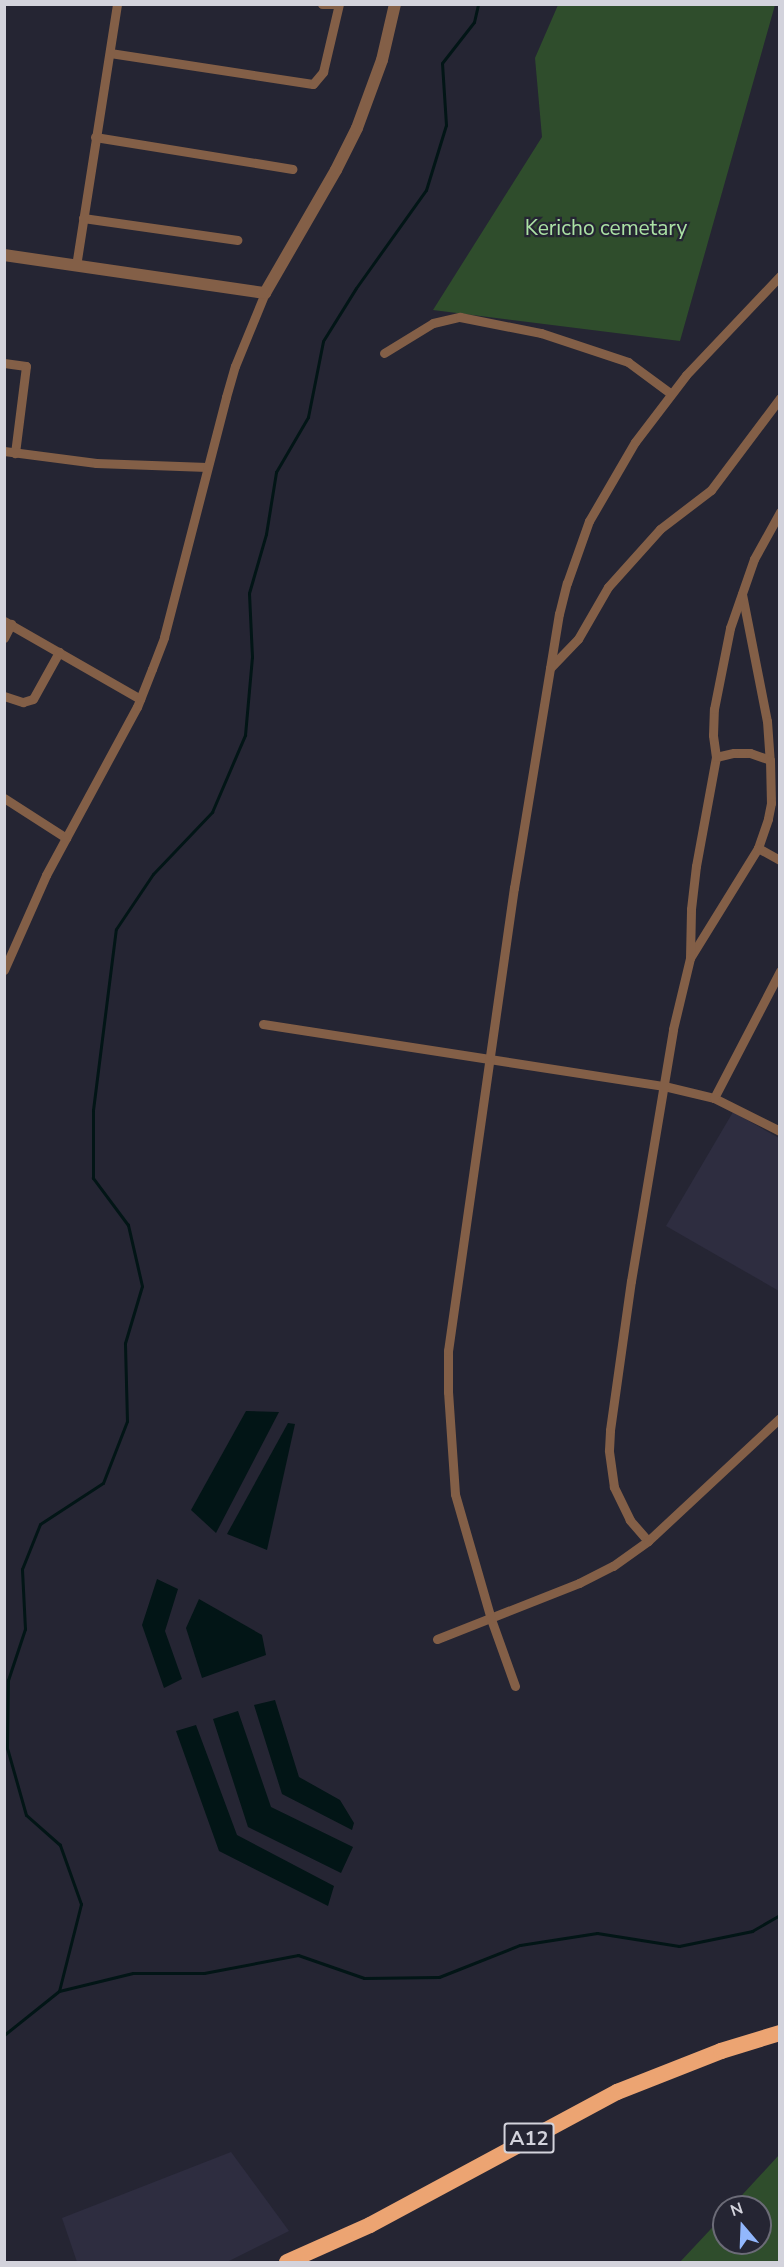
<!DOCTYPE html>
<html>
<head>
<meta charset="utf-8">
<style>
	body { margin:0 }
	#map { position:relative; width:784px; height:2267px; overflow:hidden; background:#252533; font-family:"Nunito Sans",sans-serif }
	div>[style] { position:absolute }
	.built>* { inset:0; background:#2e2d40 }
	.green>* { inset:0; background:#2f4d2c }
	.water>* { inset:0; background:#021516 }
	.stream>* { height:3px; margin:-1.5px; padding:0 1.5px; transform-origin:1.5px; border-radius:1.5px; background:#021516 }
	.minor>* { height:9px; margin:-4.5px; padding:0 4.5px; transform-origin:4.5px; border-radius:4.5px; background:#835f47 }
	.tertiary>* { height:12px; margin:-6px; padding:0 6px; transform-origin:6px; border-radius:6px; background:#835f47 }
	.trunk>* { height:16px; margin:-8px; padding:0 8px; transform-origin:8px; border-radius:8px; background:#eca472 }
	span { translate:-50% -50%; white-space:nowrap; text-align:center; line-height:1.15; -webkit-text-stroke:4.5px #252533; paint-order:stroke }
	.shield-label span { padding:2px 4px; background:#252533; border:2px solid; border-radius:4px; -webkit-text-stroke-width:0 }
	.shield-label { font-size:20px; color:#d3d3dc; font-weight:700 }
	.park-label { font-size:21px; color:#abe2a5 }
	.frame { position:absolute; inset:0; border:6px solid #d3d3dc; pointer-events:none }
	.north { position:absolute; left:712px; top:2195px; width:60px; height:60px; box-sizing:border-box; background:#252533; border:2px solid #6b6b77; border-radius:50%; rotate:341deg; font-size:16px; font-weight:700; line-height:24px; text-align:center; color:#d3d3dc }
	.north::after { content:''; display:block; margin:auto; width:21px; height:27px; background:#92b7fd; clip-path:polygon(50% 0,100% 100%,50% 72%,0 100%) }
</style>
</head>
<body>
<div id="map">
	<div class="built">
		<i style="clip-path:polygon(733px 1112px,779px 1138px,779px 1291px,666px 1226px)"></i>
		<i style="clip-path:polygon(231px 2152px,289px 2231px,227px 2262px,77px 2262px,62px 2218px)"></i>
	</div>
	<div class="green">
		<i style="clip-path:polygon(558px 5px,775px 5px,680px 341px,433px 310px,542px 137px,535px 58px)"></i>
		<i style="clip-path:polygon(779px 2155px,779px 2262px,680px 2262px,724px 2215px,724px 2243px,760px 2243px,760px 2207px,731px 2207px)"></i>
	</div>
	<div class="water">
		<i style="clip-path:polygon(246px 1411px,279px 1412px,216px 1533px,191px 1510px)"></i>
		<i style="clip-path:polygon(288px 1423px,295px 1424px,267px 1550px,227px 1534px)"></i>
		<i style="clip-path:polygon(157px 1579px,178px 1589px,165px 1631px,182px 1679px,164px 1688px,142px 1625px)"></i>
		<i style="clip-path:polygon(199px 1599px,262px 1635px,266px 1655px,202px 1678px,186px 1628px)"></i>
		<i style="clip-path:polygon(275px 1700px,299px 1777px,340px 1800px,354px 1823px,352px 1830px,282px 1794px,254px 1705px)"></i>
		<i style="clip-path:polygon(238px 1711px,271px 1807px,353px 1847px,341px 1873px,248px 1827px,213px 1719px)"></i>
		<i style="clip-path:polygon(196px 1725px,237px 1835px,334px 1886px,328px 1906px,219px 1851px,176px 1731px)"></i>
	</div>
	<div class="stream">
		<i style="left:59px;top:1991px;width:90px;rotate:-75.8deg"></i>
		<i style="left:81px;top:1904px;width:63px;rotate:-109.6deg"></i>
		<i style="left:60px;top:1845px;width:45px;rotate:-138.6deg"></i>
		<i style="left:26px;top:1815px;width:70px;rotate:-105.8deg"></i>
		<i style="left:7px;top:1748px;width:68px;rotate:-89.2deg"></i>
		<i style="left:8px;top:1680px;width:54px;rotate:-71.6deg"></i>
		<i style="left:25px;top:1629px;width:60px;rotate:-92.9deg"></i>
		<i style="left:22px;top:1569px;width:48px;rotate:-68.2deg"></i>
		<i style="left:40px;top:1524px;width:75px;rotate:-33.1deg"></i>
		<i style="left:103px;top:1483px;width:66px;rotate:-68.8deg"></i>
		<i style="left:127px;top:1421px;width:78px;rotate:-91.5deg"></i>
		<i style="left:125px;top:1343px;width:59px;rotate:-73.4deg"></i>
		<i style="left:142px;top:1286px;width:63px;rotate:-102.9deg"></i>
		<i style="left:128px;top:1225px;width:59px;rotate:-126.7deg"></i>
		<i style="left:93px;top:1178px;width:68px;rotate:-90deg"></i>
		<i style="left:93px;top:1110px;width:182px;rotate:-82.8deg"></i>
		<i style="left:116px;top:929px;width:66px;rotate:-56.1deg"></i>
		<i style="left:153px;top:874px;width:86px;rotate:-46.4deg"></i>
		<i style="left:212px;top:812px;width:84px;rotate:-66.8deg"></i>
		<i style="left:245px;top:735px;width:78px;rotate:-84.9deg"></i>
		<i style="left:252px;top:657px;width:64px;rotate:-92.7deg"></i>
		<i style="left:249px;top:593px;width:61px;rotate:-73.9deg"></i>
		<i style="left:266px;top:534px;width:63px;rotate:-80.8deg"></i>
		<i style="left:276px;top:472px;width:64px;rotate:-59.8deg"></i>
		<i style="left:308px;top:417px;width:77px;rotate:-78.8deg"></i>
		<i style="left:323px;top:341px;width:62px;rotate:-58.1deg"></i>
		<i style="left:356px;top:288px;width:120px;rotate:-54.5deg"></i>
		<i style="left:426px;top:190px;width:68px;rotate:-72.9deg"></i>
		<i style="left:446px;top:125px;width:62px;rotate:-93.7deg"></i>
		<i style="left:442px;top:63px;width:52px;rotate:-52deg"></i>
		<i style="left:474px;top:22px;width:18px;rotate:-77deg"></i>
		<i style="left:4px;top:2035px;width:70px;rotate:-38.7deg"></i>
		<i style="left:59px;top:1991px;width:76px;rotate:-13.7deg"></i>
		<i style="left:133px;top:1973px;width:71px"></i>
		<i style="left:204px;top:1973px;width:96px;rotate:-10.8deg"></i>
		<i style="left:298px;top:1955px;width:70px;rotate:19.2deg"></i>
		<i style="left:364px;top:1978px;width:75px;rotate:-0.8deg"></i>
		<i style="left:439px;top:1977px;width:87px;rotate:-21.6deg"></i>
		<i style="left:520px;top:1945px;width:78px;rotate:-8.9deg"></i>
		<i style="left:597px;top:1933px;width:83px;rotate:9deg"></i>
		<i style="left:679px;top:1946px;width:75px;rotate:-11.6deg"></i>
		<i style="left:752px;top:1931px;width:32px;rotate:-30deg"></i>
	</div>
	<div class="minor">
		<i style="left:322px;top:4px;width:14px"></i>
		<i style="left:110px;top:53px;width:205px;rotate:8.7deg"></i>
		<i style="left:313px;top:84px;width:16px;rotate:-50deg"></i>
		<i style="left:323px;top:72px;width:70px;rotate:-76.8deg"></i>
		<i style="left:95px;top:137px;width:200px;rotate:9.2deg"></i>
		<i style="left:83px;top:218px;width:156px;rotate:8.1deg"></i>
		<i style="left:76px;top:266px;width:265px;rotate:-81.1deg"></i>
		<i style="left:384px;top:353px;width:57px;rotate:-31.5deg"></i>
		<i style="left:433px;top:323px;width:28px;rotate:-13deg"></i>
		<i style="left:460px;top:317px;width:83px;rotate:11.2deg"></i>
		<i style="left:541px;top:333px;width:92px;rotate:18.4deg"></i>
		<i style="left:628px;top:362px;width:52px;rotate:36.4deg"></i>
		<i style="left:4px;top:363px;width:22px;rotate:8deg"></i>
		<i style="left:26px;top:366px;width:88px;rotate:97.2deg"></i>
		<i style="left:4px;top:451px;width:93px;rotate:7.4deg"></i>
		<i style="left:96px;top:463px;width:111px;rotate:2.1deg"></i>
		<i style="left:742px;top:594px;width:129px;rotate:78.9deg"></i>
		<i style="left:767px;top:721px;width:39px;rotate:86deg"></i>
		<i style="left:4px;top:621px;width:157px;rotate:29.8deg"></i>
		<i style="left:4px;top:638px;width:16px;rotate:-63deg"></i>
		<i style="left:550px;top:668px;width:40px;rotate:-46deg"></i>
		<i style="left:578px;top:639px;width:60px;rotate:-60deg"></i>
		<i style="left:608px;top:587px;width:78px;rotate:-48.1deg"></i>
		<i style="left:660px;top:529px;width:64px;rotate:-37.4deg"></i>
		<i style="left:711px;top:490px;width:115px;rotate:-53.1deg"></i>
		<i style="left:4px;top:696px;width:20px;rotate:18deg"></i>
		<i style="left:23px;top:702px;width:10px;rotate:-17deg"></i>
		<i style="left:33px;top:699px;width:54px;rotate:-61deg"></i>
		<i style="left:734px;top:753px;width:16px"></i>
		<i style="left:750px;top:753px;width:21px;rotate:19deg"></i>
		<i style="left:770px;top:760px;width:43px;rotate:88.7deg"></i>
		<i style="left:771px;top:803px;width:16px;rotate:101deg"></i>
		<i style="left:768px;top:819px;width:31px;rotate:109deg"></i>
		<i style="left:758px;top:848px;width:129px;rotate:121.7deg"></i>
		<i style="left:690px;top:958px;width:49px;rotate:-88.8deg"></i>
		<i style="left:691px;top:909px;width:43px;rotate:-83.4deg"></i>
		<i style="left:696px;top:866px;width:111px;rotate:-79.6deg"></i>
		<i style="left:716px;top:757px;width:18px;rotate:-13deg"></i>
		<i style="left:716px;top:757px;width:22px;rotate:-98deg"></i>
		<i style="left:713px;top:735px;width:26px;rotate:-88deg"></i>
		<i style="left:714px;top:709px;width:83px;rotate:-78.8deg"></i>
		<i style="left:730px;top:628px;width:73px;rotate:-70.8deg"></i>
		<i style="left:754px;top:559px;width:54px;rotate:-61deg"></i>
		<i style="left:4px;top:798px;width:74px;rotate:32.8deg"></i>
		<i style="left:758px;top:848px;width:25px;rotate:29deg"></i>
		<i style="left:4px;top:970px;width:104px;rotate:-66.1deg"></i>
		<i style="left:46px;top:875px;width:191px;rotate:-61.6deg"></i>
		<i style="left:137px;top:707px;width:41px;rotate:-68.5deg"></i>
		<i style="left:152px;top:669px;width:34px;rotate:-69deg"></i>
		<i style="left:164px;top:637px;width:248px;rotate:-75.5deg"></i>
		<i style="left:226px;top:397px;width:32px;rotate:-74deg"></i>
		<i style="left:235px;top:366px;width:79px;rotate:-67.7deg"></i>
		<i style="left:263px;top:1024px;width:406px;rotate:8.8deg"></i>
		<i style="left:664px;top:1086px;width:51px;rotate:13.5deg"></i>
		<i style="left:714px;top:1098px;width:74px;rotate:26.6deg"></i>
		<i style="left:714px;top:1098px;width:143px;rotate:-62.5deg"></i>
		<i style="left:648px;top:1541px;width:28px;rotate:-131deg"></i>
		<i style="left:630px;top:1520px;width:37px;rotate:-116deg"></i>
		<i style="left:614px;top:1487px;width:37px;rotate:-98deg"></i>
		<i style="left:609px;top:1450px;width:20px;rotate:-87deg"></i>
		<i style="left:610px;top:1430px;width:150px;rotate:-82deg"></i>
		<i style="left:631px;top:1281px;width:255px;rotate:-80.5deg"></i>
		<i style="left:673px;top:1029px;width:73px;rotate:-76.5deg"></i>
		<i style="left:437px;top:1639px;width:153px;rotate:-21.5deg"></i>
		<i style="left:579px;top:1583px;width:38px;rotate:-27deg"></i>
		<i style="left:613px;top:1566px;width:43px;rotate:-35.5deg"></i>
		<i style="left:648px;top:1541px;width:180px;rotate:-43deg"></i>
		<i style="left:515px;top:1686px;width:71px;rotate:-109.7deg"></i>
		<i style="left:491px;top:1619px;width:130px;rotate:-106.1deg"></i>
		<i style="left:455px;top:1494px;width:102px;rotate:-93.9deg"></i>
		<i style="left:448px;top:1392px;width:41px;rotate:-90deg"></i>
		<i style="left:448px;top:1351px;width:468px;rotate:-81.9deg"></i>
		<i style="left:514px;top:888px;width:278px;rotate:-80.7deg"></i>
		<i style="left:559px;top:614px;width:32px;rotate:-76deg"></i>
		<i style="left:567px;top:583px;width:66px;rotate:-70.5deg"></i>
		<i style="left:589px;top:521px;width:91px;rotate:-59.8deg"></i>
		<i style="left:635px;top:442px;width:84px;rotate:-52.7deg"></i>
		<i style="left:686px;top:375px;width:137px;rotate:-46.5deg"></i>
	</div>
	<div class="tertiary">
		<i style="left:4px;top:255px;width:264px;rotate:8.3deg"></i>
		<i style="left:265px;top:293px;width:142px;rotate:-60deg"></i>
		<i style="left:336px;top:170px;width:47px;rotate:-63.4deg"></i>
		<i style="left:357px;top:128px;width:72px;rotate:-69.8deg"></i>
		<i style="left:382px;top:60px;width:57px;rotate:-76.9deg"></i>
	</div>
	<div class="trunk">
		<i style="left:287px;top:2262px;width:91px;rotate:-24deg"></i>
		<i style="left:370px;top:2225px;width:281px;rotate:-28.3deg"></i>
		<i style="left:617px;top:2092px;width:112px;rotate:-21.5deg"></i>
		<i style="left:721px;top:2051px;width:62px;rotate:-17deg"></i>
	</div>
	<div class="shield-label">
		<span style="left:529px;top:2138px">A12</span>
	</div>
	<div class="park-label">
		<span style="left:606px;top:228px">Kericho cemetary</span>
	</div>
	<div class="frame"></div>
	<div class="north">N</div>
</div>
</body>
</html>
